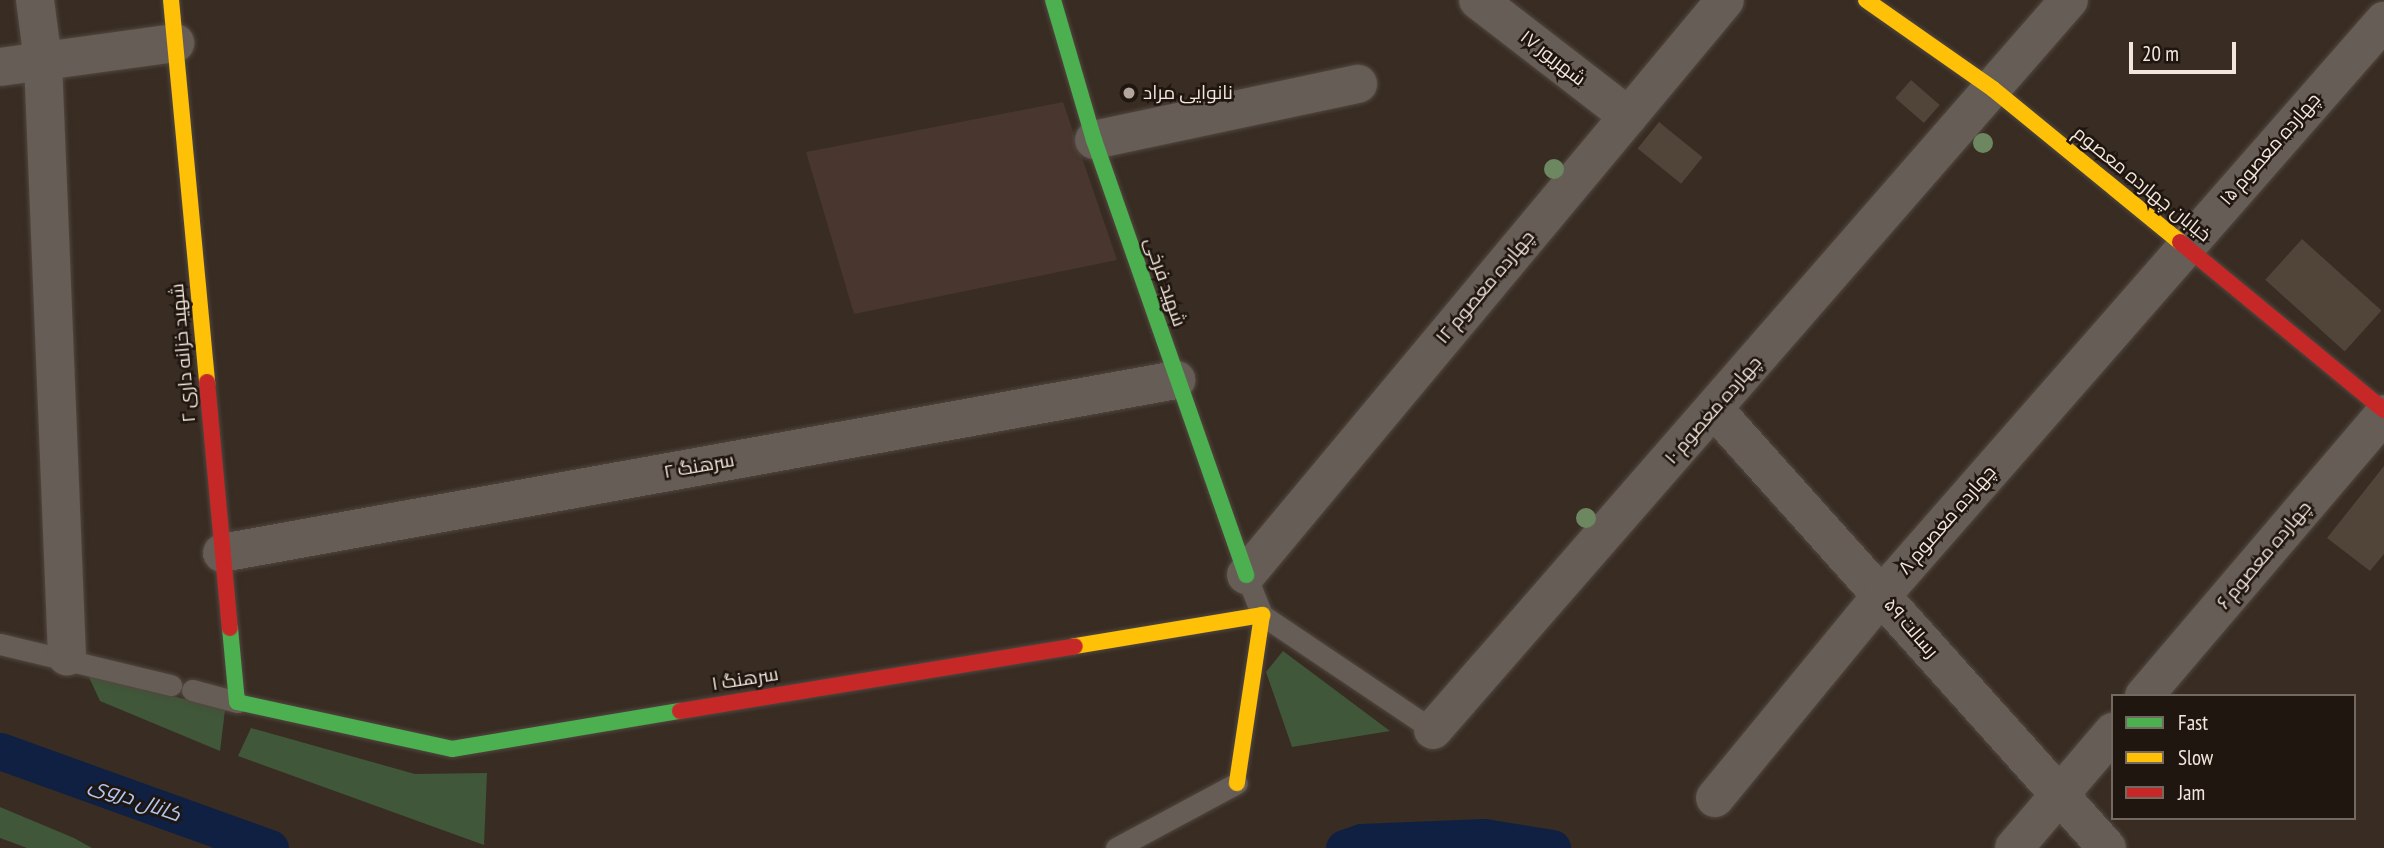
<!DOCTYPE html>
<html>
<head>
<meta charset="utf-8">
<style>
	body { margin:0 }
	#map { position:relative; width:2384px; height:848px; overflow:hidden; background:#382c23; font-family:"PT Sans Narrow",Cairo,sans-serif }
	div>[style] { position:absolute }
	.education>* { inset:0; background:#48362f }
	.green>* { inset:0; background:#405739 }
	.canal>* { height:37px; margin:-18.5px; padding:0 18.5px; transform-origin:18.5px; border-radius:18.5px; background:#0f2043 }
	.building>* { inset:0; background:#514439; transform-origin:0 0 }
	.roads { filter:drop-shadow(0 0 2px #51473f) drop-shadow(0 0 2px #51473f) }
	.lane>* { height:21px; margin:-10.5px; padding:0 10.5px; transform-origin:10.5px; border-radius:10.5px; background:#655d56 }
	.street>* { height:38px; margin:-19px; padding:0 19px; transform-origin:19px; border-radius:19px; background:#655d56 }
	.fast>* { height:16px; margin:-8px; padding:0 8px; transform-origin:8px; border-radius:8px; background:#4caf50 }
	.slow>* { height:16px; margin:-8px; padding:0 8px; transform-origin:8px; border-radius:8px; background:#ffc107 }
	.jam>* { height:16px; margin:-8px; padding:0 8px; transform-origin:8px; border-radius:8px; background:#c62828 }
	.trees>* { width:20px; height:20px; margin:-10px; border-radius:50%; background:#6d8860 }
	.dots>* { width:19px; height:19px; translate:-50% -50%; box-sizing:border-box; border:4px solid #1f160f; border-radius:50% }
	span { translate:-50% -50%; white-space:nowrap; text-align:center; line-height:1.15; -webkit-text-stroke:5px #1f160f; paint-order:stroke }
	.street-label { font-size:19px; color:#f3e6dc }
	.poi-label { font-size:19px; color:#f3e6dc }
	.left { translate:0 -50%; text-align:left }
	.water-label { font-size:21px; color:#b0c7f2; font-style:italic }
	.legend { position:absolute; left:2111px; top:694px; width:245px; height:126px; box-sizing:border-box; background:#1f160f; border:2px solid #746961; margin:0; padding:9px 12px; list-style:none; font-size:21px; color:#f3e6dc }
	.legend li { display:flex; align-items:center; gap:14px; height:35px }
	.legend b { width:35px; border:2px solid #746961 }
	.scale { position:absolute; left:2129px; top:42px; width:107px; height:32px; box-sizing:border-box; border:4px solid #f3e6dc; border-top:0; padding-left:9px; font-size:21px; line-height:24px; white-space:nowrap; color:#f3e6dc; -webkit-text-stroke:5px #1f160f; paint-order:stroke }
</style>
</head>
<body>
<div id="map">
	<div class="education">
		<i style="clip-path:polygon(1063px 102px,1117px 260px,854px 314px,806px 152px)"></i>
	</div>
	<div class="green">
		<i style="clip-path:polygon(1283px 651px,1390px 731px,1292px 747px,1266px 672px)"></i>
		<i style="clip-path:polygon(87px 673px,225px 710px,220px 751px,100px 701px)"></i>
		<i style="clip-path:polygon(251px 728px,415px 774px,487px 773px,484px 845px,238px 756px)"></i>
		<i style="clip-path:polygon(0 807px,74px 838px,92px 848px,27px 848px,0 838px)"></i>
	</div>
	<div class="canal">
		<i style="left:0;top:751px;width:287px;rotate:19.8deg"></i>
		<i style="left:1344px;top:848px;width:18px;rotate:-19deg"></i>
		<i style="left:1361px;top:842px;width:123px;rotate:-2.3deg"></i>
		<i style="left:1484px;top:837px;width:69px;rotate:9.2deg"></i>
	</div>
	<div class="building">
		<i style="left:1911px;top:80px;width:38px;height:24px;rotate:41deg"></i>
		<i style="left:1659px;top:122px;width:56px;height:34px;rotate:39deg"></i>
		<i style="left:2302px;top:239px;width:107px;height:55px;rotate:42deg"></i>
		<i style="clip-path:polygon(2384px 466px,2384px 554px,2370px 571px,2327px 538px)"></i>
	</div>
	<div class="roads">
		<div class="lane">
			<i style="left:1246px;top:575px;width:43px;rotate:68.2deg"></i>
			<i style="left:1262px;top:615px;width:206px;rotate:33.9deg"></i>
			<i style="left:0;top:644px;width:176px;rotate:13.5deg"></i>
			<i style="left:192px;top:690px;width:47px;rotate:14.9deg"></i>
			<i style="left:1116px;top:848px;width:137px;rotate:-28.2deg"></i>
		</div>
		<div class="street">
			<i style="left:35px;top:0;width:62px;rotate:82.5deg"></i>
			<i style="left:43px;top:61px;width:596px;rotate:87.69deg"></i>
			<i style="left:1478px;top:0;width:190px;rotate:37.7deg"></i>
			<i style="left:0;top:67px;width:177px;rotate:-7.8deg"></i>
			<i style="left:1094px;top:140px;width:270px;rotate:-12deg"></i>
			<i style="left:1714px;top:409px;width:589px;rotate:48.16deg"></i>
			<i style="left:222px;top:553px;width:970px;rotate:-10.28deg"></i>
			<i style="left:1246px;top:575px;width:748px;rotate:-50.2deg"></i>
			<i style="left:2144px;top:696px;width:370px;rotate:-49.6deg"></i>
			<i style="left:1433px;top:730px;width:968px;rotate:-48.94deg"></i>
			<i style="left:1715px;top:798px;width:263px;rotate:-50.6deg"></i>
			<i style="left:1882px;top:595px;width:763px;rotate:-48.83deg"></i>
			<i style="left:2014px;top:848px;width:153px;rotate:-49.5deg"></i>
		</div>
		<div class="fast">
			<i style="left:1053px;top:0;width:146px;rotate:73.7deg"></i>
			<i style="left:1094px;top:140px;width:461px;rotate:70.7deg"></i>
			<i style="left:230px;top:628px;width:74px;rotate:84.6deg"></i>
			<i style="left:237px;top:702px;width:220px;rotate:12.3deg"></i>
			<i style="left:452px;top:749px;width:231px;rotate:-9.5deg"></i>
		</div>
		<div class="slow">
			<i style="left:171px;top:0;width:384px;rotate:84.6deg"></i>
			<i style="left:1866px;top:0;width:155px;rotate:35deg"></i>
			<i style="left:1993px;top:89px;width:242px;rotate:39.3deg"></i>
			<i style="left:1075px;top:646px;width:190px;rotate:-9.4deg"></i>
			<i style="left:1262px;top:615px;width:170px;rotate:98.5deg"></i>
		</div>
		<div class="jam">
			<i style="left:2180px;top:242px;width:264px;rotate:39.5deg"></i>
			<i style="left:207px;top:382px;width:247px;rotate:84.7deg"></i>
			<i style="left:680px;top:711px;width:400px;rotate:-9.3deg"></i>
		</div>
	</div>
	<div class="trees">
		<i style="left:1983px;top:143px"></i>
		<i style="left:1554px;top:169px"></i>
		<i style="left:1586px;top:518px"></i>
	</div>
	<div class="dots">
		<i style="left:1129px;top:93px;background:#b2a59b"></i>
	</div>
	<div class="street-label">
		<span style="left:1553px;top:58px;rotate:38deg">۱۷ شهریور</span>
		<span style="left:2270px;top:149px;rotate:-49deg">چهارده معصوم ۱۵</span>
		<span style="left:2142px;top:184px;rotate:39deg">خیابان چهارده معصوم</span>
		<span style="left:1165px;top:282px;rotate:71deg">شهید فرخی</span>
		<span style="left:1485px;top:287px;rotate:-50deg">چهارده معصوم ۱۲</span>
		<span style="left:183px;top:353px;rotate:-95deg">شهید خزانه داری ۲</span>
		<span style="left:1713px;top:410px;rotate:-49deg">چهارده معصوم ۱۰</span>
		<span style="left:699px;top:466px;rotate:-10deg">سرهنگ ۲</span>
		<span style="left:1947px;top:520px;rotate:-49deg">چهارده معصوم ۸</span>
		<span style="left:2264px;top:555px;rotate:-50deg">چهارده معصوم ۶</span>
		<span style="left:1911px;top:628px;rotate:49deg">رسالت ۵۹</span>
		<span style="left:745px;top:679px;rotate:-9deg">سرهنگ ۱</span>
	</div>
	<div class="poi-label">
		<span class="left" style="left:1143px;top:93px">نانوایی مراد</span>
	</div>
	<div class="water-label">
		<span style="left:135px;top:799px;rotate:20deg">کانال دروی</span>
	</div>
	<ul class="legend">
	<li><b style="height:9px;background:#4caf50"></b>Fast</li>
	<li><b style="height:9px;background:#ffc107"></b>Slow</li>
	<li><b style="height:9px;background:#c62828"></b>Jam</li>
	</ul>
	<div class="scale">20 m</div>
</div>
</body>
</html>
